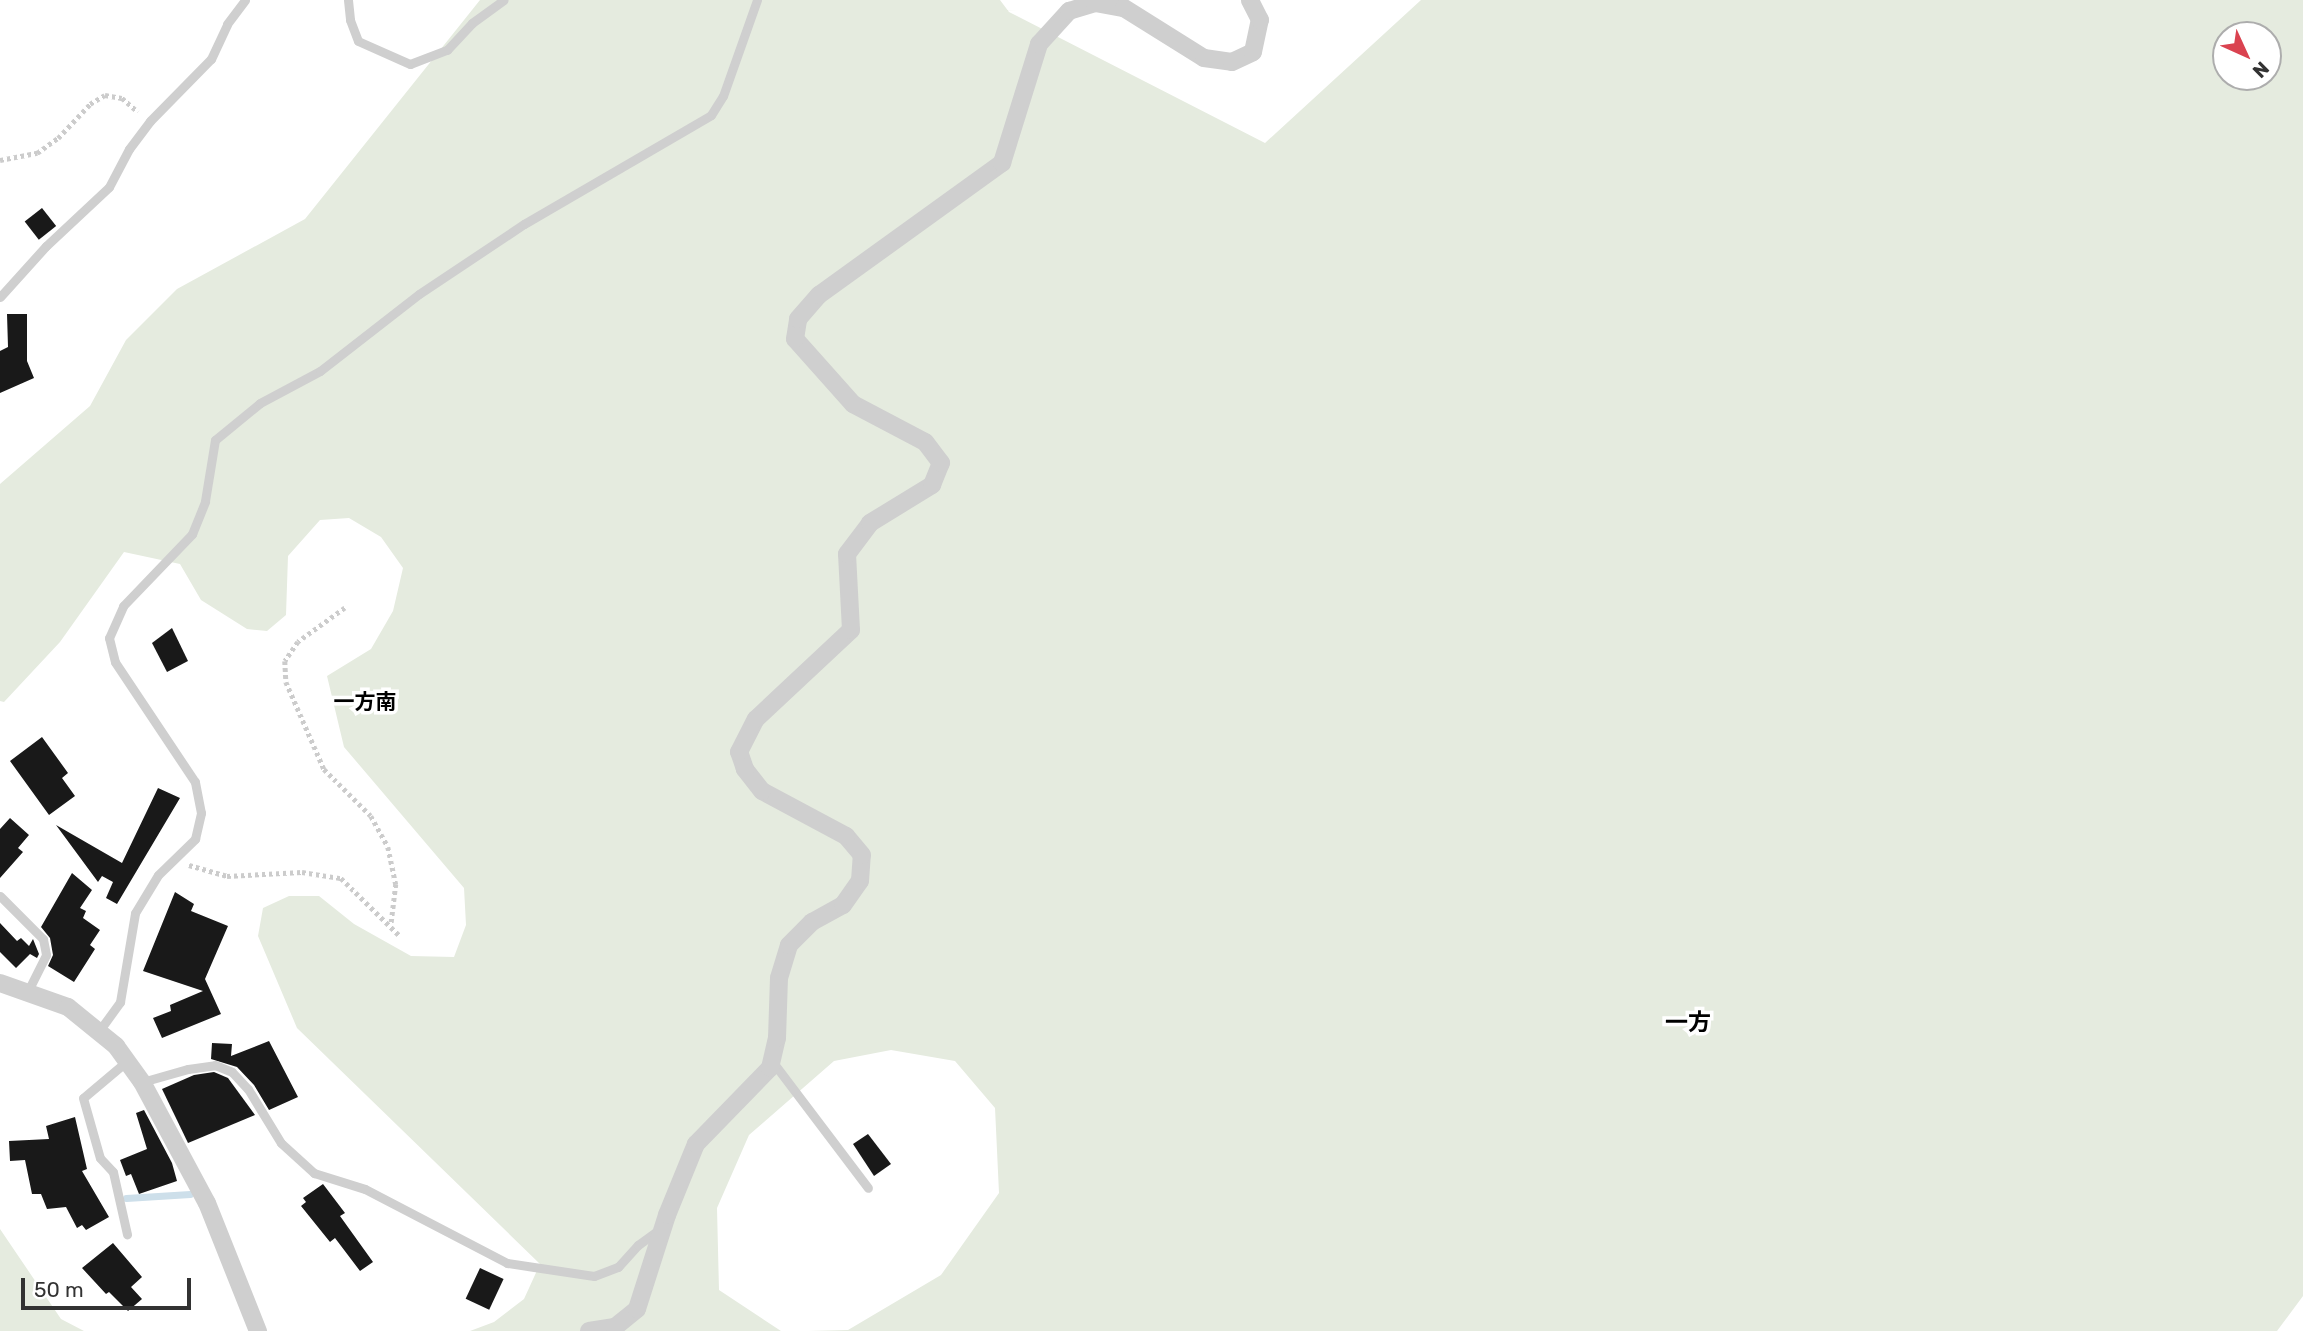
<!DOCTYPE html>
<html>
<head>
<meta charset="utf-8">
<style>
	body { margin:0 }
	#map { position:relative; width:2303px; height:1331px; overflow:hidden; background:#fff; font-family:Rubik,"Noto Sans JP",sans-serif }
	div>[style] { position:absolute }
	.green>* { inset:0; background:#e5ebdf }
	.stream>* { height:7px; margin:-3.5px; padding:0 3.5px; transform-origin:3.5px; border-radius:3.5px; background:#cddfea }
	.building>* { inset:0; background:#191919; transform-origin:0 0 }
	.path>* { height:4.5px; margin-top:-2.25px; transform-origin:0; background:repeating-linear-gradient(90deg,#ccc 0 3.5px,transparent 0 7px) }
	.lane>* { height:9px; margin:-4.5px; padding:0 4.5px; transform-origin:4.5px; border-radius:4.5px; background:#cfcfcf }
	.street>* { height:18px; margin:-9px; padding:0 9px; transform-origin:9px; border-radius:9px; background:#cfcfcf }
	span { translate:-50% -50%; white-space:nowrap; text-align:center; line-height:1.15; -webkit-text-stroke:7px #fff; paint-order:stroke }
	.neighbourhood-label { font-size:21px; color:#000; font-weight:700 }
	.quarter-label { font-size:23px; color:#000; font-weight:700 }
	.north { position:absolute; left:2212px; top:21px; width:70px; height:70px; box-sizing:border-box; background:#fff; border:2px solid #adadad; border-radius:50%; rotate:135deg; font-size:19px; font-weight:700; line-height:28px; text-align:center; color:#323232 }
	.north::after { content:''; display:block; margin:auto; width:24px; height:32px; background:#da4350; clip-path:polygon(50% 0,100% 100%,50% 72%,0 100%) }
	.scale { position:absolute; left:21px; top:1278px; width:170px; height:32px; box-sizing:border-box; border:4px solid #323232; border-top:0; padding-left:9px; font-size:21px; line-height:24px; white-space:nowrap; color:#323232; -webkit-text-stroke:5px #fff; paint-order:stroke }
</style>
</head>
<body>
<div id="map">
	<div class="green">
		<i style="clip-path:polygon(evenodd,480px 0,1000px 0,1009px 12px,1265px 143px,1421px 0,2303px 0,2303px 1296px,2277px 1331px,808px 1331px,848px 1330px,941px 1275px,999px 1193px,995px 1108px,955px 1061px,891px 1050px,834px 1061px,749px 1135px,717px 1208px,719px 1290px,781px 1331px,470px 1331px,494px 1322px,524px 1299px,540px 1264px,297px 1028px,258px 936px,263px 908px,289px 896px,319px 896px,354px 924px,411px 956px,454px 957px,466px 925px,464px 888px,344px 747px,327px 676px,371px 649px,393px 611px,403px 568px,381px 537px,349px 518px,320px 520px,288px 556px,286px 615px,267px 631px,247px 629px,201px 600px,180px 564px,124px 552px,60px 642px,4px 702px,0 701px,0 484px,90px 406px,126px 340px,177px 289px,305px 219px,480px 0,2226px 35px,2268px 35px,2268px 77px,2226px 77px,2226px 35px)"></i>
		<i style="clip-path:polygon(0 1229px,61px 1319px,84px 1331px,0 1331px)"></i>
	</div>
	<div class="stream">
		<i style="left:126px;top:1198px;width:64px;rotate:-3.6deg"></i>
	</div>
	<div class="building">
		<i style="left:42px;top:208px;width:23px;height:22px;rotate:52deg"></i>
		<i style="clip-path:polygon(7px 314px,27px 314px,27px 361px,34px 378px,0 393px,0 351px,8px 347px)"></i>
		<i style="clip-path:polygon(172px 628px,188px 661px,167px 672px,152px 643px)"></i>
		<i style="clip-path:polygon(42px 737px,68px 773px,62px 778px,75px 796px,49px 815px,10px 761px)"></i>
		<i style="clip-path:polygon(158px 788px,180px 798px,117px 904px,106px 898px,113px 882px,102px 876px,98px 882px,56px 825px,122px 863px)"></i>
		<i style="clip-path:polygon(10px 818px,29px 835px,18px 848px,23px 852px,0 878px,0 829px)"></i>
		<i style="clip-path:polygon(72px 873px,92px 890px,80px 908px,86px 911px,83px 918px,100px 930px,90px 945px,95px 949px,74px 982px,48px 966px,53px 955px,50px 938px,41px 927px)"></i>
		<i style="clip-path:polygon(175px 892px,194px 904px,191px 911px,228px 926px,205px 979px,221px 1014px,162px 1038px,153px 1018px,171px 1011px,170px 1005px,203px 991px,143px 971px)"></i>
		<i style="clip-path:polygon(0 923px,17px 941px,21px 938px,29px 946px,33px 939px,39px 954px,37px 958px,30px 954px,16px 968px,0 952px)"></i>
		<i style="clip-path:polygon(269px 1041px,298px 1097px,269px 1110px,254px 1085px,237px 1067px,211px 1059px,212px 1043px,232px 1044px,231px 1056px)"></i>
		<i style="clip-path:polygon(214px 1072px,228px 1078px,255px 1115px,188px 1143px,162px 1089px,194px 1075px)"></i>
		<i style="clip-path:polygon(144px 1110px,172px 1163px,177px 1181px,139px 1194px,131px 1174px,126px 1176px,120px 1160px,147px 1149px,136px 1113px)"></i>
		<i style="clip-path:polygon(75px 1117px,87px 1169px,82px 1171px,109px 1217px,86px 1230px,82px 1225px,77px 1228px,66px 1207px,47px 1209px,41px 1194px,32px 1194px,25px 1160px,10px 1161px,9px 1141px,49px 1139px,46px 1126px)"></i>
		<i style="clip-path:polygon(868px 1134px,891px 1164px,874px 1176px,853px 1144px)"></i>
		<i style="clip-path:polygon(323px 1184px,345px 1213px,340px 1216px,373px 1262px,360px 1271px,335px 1238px,330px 1242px,301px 1206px,306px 1202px,303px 1198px)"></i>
		<i style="clip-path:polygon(113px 1243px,142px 1277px,131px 1287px,142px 1299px,128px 1311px,109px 1292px,106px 1294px,82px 1268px)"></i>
		<i style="left:480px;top:1268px;width:26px;height:34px;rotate:25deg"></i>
	</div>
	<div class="path">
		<i style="left:0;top:160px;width:38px;rotate:-11deg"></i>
		<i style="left:37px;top:153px;width:26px;rotate:-36deg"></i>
		<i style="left:58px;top:138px;width:47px;rotate:-46.7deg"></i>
		<i style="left:90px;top:104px;width:17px;rotate:-31deg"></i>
		<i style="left:105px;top:95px;width:17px;rotate:10deg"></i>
		<i style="left:122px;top:98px;width:21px;rotate:41deg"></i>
		<i style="left:345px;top:608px;width:58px;rotate:144.1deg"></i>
		<i style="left:298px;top:642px;width:23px;rotate:124deg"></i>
		<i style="left:285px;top:661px;width:21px;rotate:87deg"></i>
		<i style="left:286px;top:682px;width:95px;rotate:66.4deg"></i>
		<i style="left:324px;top:769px;width:66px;rotate:45deg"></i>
		<i style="left:371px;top:816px;width:35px;rotate:61deg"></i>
		<i style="left:388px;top:847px;width:38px;rotate:78deg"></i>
		<i style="left:396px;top:884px;width:42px;rotate:96.8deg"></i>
		<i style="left:189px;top:865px;width:40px;rotate:16deg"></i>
		<i style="left:227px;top:876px;width:75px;rotate:-3.1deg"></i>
		<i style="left:302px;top:872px;width:39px;rotate:9deg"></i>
		<i style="left:341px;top:878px;width:83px;rotate:44.5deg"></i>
	</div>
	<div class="lane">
		<i style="left:348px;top:0;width:20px;rotate:84deg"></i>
		<i style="left:350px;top:20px;width:22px;rotate:69deg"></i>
		<i style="left:358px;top:41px;width:57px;rotate:23.9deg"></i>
		<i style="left:410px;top:64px;width:40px;rotate:-21deg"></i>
		<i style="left:447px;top:50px;width:37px;rotate:-47deg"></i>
		<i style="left:472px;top:23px;width:39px;rotate:-36deg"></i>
		<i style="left:0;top:297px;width:69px;rotate:-48deg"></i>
		<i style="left:46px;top:246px;width:86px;rotate:-43.1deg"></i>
		<i style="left:109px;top:187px;width:43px;rotate:-62.2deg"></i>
		<i style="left:129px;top:149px;width:35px;rotate:-53deg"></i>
		<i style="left:150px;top:121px;width:87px;rotate:-45.5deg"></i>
		<i style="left:211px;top:59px;width:38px;rotate:-65deg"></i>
		<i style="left:227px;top:24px;width:30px;rotate:-53deg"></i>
		<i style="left:0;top:896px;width:61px;rotate:45deg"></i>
		<i style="left:43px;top:939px;width:16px;rotate:79deg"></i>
		<i style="left:46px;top:955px;width:42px;rotate:116.6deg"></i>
		<i style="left:99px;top:1031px;width:36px;rotate:-54deg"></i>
		<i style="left:120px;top:1002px;width:90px;rotate:-80.4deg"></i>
		<i style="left:135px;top:913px;width:44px;rotate:-58.8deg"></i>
		<i style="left:158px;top:875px;width:52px;rotate:-44.2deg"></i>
		<i style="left:195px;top:839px;width:27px;rotate:-77deg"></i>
		<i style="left:201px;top:813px;width:32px;rotate:-101deg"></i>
		<i style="left:195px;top:782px;width:144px;rotate:-123.7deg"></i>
		<i style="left:115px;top:662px;width:25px;rotate:-104deg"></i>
		<i style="left:109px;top:638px;width:35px;rotate:-66deg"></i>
		<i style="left:123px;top:606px;width:100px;rotate:-46.2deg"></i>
		<i style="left:192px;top:534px;width:35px;rotate:-68deg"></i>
		<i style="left:205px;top:501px;width:62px;rotate:-80.7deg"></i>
		<i style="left:215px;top:440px;width:58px;rotate:-39.4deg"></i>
		<i style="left:260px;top:403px;width:68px;rotate:-28.1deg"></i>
		<i style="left:320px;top:371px;width:125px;rotate:-37.9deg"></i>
		<i style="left:419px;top:294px;width:126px;rotate:-33.7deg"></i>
		<i style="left:524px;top:224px;width:216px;rotate:-30.2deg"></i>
		<i style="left:711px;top:115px;width:22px;rotate:-58deg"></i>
		<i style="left:723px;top:96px;width:102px;rotate:-70.5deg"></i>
		<i style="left:127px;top:1061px;width:57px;rotate:139.9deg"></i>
		<i style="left:83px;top:1098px;width:62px;rotate:74.2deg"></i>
		<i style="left:100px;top:1158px;width:19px;rotate:47deg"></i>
		<i style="left:113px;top:1172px;width:64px;rotate:77.3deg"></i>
		<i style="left:772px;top:1061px;width:159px;rotate:52.9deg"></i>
		<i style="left:142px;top:1082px;width:48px;rotate:-15.8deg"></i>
		<i style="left:188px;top:1069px;width:27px;rotate:-8deg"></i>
		<i style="left:215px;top:1065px;width:18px;rotate:22deg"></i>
		<i style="left:232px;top:1072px;width:23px;rotate:47deg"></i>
		<i style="left:248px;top:1089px;width:63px;rotate:58.6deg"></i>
		<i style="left:281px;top:1143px;width:45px;rotate:42.3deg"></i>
		<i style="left:314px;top:1173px;width:53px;rotate:17.4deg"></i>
		<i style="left:365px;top:1189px;width:160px;rotate:27.5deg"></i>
		<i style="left:507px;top:1263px;width:88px;rotate:8.5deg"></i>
		<i style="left:594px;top:1276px;width:26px;rotate:-21deg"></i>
		<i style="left:618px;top:1267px;width:30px;rotate:-48deg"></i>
		<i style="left:638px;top:1245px;width:26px;rotate:-36deg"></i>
	</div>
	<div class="street">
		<i style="left:0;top:983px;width:72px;rotate:19.4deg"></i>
		<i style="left:68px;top:1007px;width:62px;rotate:39.1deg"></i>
		<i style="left:116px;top:1046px;width:44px;rotate:54.2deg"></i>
		<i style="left:142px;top:1082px;width:137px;rotate:61.8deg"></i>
		<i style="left:207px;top:1203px;width:138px;rotate:68.3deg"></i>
		<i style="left:589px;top:1331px;width:26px;rotate:-9deg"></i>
		<i style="left:615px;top:1327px;width:28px;rotate:-39deg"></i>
		<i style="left:637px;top:1309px;width:99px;rotate:-72.3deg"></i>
		<i style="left:667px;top:1215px;width:77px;rotate:-67.8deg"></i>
		<i style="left:696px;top:1144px;width:106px;rotate:-45.8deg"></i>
		<i style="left:770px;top:1068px;width:31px;rotate:-77deg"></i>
		<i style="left:777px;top:1038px;width:60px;rotate:-88.1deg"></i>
		<i style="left:779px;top:978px;width:34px;rotate:-73deg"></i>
		<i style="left:789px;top:945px;width:33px;rotate:-45deg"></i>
		<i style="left:812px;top:922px;width:35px;rotate:-29deg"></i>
		<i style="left:843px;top:905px;width:29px;rotate:-55deg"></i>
		<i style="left:860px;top:881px;width:26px;rotate:-86deg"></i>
		<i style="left:862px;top:855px;width:25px;rotate:-130deg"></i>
		<i style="left:846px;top:836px;width:95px;rotate:-151.8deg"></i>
		<i style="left:762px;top:791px;width:28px;rotate:-128deg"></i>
		<i style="left:745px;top:769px;width:18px;rotate:-109deg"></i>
		<i style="left:739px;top:752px;width:37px;rotate:-63deg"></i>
		<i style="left:756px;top:719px;width:130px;rotate:-43.1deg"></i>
		<i style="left:851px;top:630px;width:76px;rotate:-93deg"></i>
		<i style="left:847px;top:554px;width:39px;rotate:-53deg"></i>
		<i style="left:870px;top:523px;width:73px;rotate:-31.5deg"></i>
		<i style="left:932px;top:485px;width:24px;rotate:-68deg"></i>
		<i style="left:941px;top:463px;width:26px;rotate:-127deg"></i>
		<i style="left:925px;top:442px;width:81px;rotate:-152.2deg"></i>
		<i style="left:853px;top:404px;width:87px;rotate:-131.7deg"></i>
		<i style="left:795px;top:339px;width:20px;rotate:-81deg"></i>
		<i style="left:798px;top:319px;width:32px;rotate:-49deg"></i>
		<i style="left:819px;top:295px;width:226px;rotate:-35.8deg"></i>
		<i style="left:1002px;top:163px;width:125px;rotate:-72.7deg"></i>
		<i style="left:1039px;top:44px;width:45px;rotate:-47.7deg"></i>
		<i style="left:1069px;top:11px;width:27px;rotate:-17deg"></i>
		<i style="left:1095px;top:3px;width:29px;rotate:10deg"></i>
		<i style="left:1124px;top:8px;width:94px;rotate:32deg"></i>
		<i style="left:1204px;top:58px;width:28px;rotate:8deg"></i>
		<i style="left:1232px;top:62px;width:23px;rotate:-25deg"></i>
		<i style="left:1253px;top:52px;width:33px;rotate:-78deg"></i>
		<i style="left:1260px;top:20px;width:22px;rotate:-117deg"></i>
	</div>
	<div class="neighbourhood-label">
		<span style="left:365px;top:702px">一方南</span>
	</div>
	<div class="quarter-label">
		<span style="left:1688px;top:1022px">一方</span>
	</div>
	<div class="north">N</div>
	<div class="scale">50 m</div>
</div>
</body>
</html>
